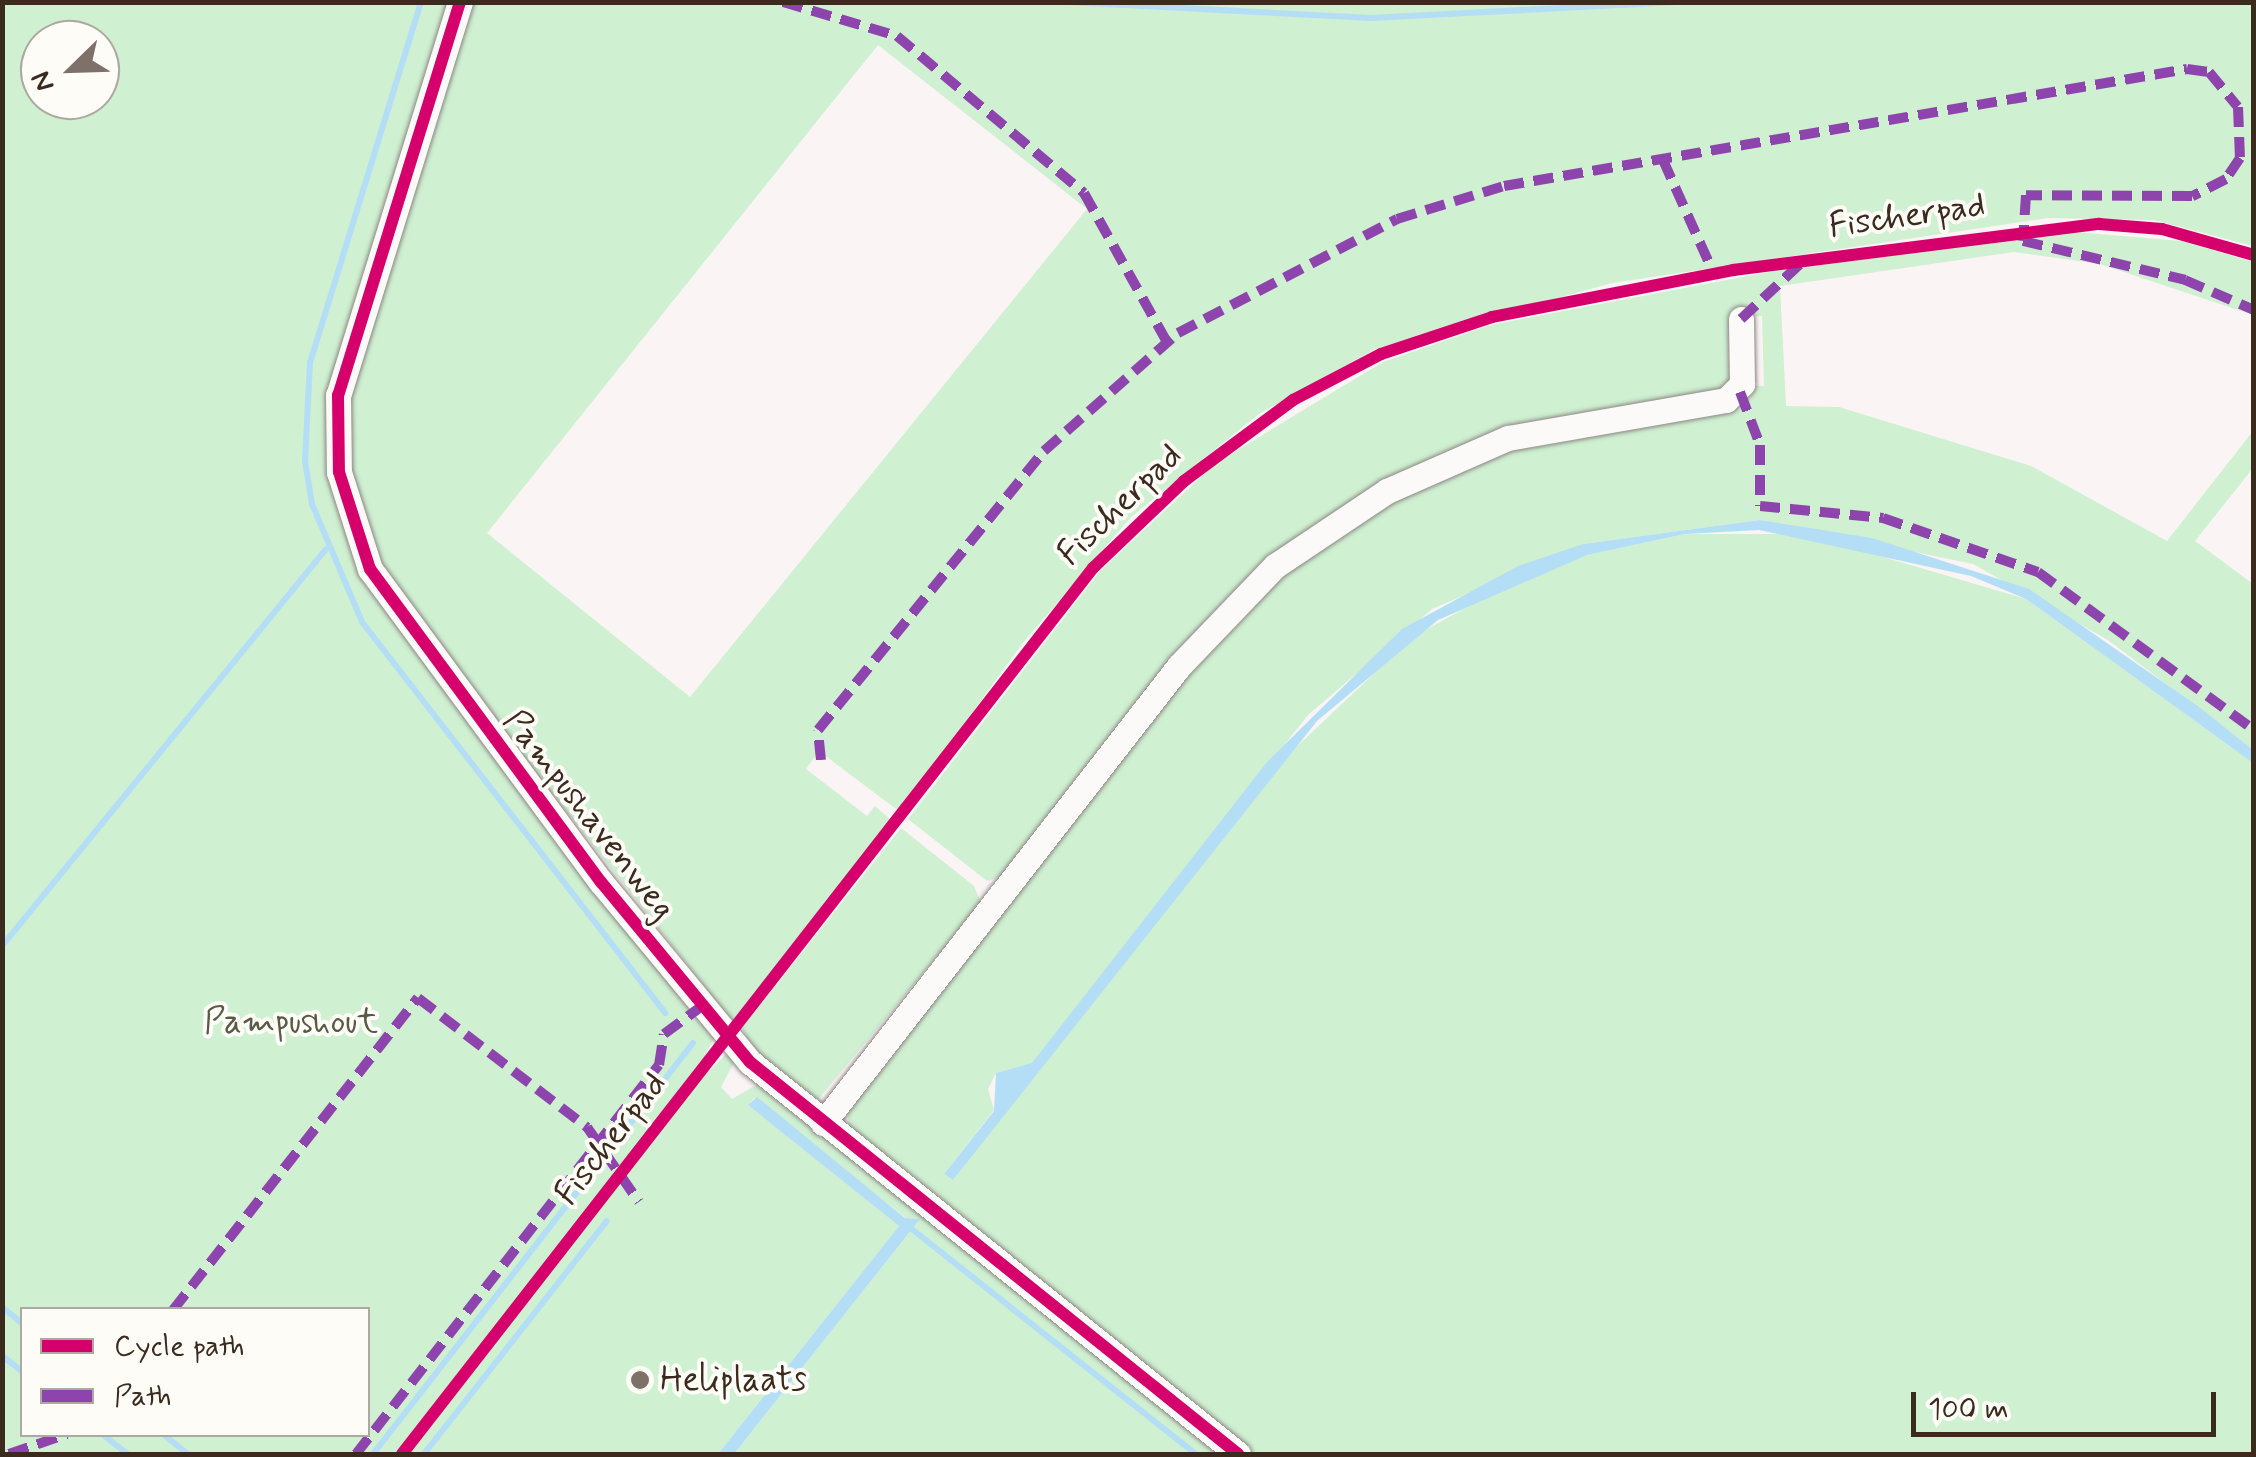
<!DOCTYPE html>
<html>
<head>
<meta charset="utf-8">
<style>
	body { margin:0 }
	#map { position:relative; width:2256px; height:1457px; overflow:hidden; background:#faf4f4; font-family:Mynerve,sans-serif }
	div>[style] { position:absolute }
	.green>* { inset:0; background:#cff0d1 }
	.water>* { inset:0; background:#b4def6 }
	.stream>* { height:6px; margin:-3px; padding:0 3px; transform-origin:3px; border-radius:3px; background:#b4def6 }
	.roads { filter:drop-shadow(0 0 2px #8c8683) drop-shadow(0 0 2px #8c8683) }
	.minor>* { height:25px; margin:-12.5px; padding:0 12.5px; transform-origin:12.5px; border-radius:12.5px; background:#fbfaf8 }
	.quiet>* { height:10px; margin-top:-5px; transform-origin:0; background:repeating-linear-gradient(90deg,#8e44ad 0 20px,transparent 0 30px) }
	.cycleway>* { height:12px; margin:-6px; padding:0 6px; transform-origin:6px; border-radius:6px; background:#d6006c }
	.dots>* { width:28px; height:28px; translate:-50% -50%; box-sizing:border-box; border:5px solid #fdfcf7; border-radius:50% }
	span { translate:-50% -50%; white-space:nowrap; text-align:center; line-height:1.15; -webkit-text-stroke:8px #fdfcf7; paint-order:stroke }
	.street-label { font-size:35px; color:#3b2a1e }
	.park-label { font-size:35px; color:#575a44 }
	.poi-label { font-size:35px; color:#3b2a1e }
	.left { translate:0 -50%; text-align:left }
	.frame { position:absolute; inset:0; border:5px solid #3b2a1e; pointer-events:none }
	.legend { position:absolute; left:20px; top:1307px; width:350px; height:130px; box-sizing:border-box; background:#fdfcf7; border:2px solid #afa8a0; margin:0; padding:12px 18px; list-style:none; font-size:30px; color:#3b2a1e }
	.legend li { display:flex; align-items:center; gap:20px; height:50px }
	.legend b { width:50px; border:2px solid #afa8a0 }
	.north { position:absolute; left:20px; top:20px; width:100px; height:100px; box-sizing:border-box; background:#fdfcf7; border:2px solid #afa8a0; border-radius:50%; rotate:247deg; font-size:28px; font-weight:700; line-height:40px; text-align:center; color:#3b2a1e }
	.north::after { content:''; display:block; margin:auto; width:35px; height:45px; background:#7e7169; clip-path:polygon(50% 0,100% 100%,50% 72%,0 100%) }
	.scale { position:absolute; left:1911px; top:1392px; width:305px; height:45px; box-sizing:border-box; border:5px solid #3b2a1e; border-top:0; padding-left:12px; font-size:30px; line-height:35px; white-space:nowrap; color:#3b2a1e; -webkit-text-stroke:8px #fdfcf7; paint-order:stroke }
</style>
</head>
<body>
<div id="map">
	<div class="green">
		<i style="clip-path:polygon(evenodd,2px 3px,456px 3px,331px 393px,381px 603px,715px 1036px,700px 1065px,708px 1072px,725px 1055px,736px 1059px,721px 1087px,732px 1099px,761px 1082px,1223px 1454px,734px 1454px,920px 1219px,906px 1218px,754px 1098px,749px 1105px,899px 1226px,718px 1454px,3px 1454px,2px 3px,40px 40px,100px 40px,100px 100px,40px 100px,40px 40px,2px 3px,22px 1310px,368px 1310px,368px 1434px,22px 1434px,22px 1310px)"></i>
		<i style="clip-path:polygon(evenodd,470px 3px,2253px 3px,2253px 246px,2154px 220px,2048px 218px,1612px 283px,1375px 349px,1259px 414px,1131px 517px,1022px 644px,900px 812px,819px 751px,806px 769px,867px 816px,875px 806px,892px 821px,732px 1021px,387px 585px,349px 488px,345px 392px,470px 3px,878px 45px,1087px 209px,690px 697px,487px 533px,878px 45px)"></i>
		<i style="clip-path:polygon(2075px 232px,2181px 241px,2253px 262px,2253px 315px,2100px 264px,2014px 252px,1780px 286px,1786px 406px,1839px 407px,2031px 466px,2167px 541px,2253px 431px,2253px 468px,2195px 541px,2253px 584px,2253px 750px,2108px 640px,1973px 564px,1760px 520px,1583px 544px,1432px 609px,1308px 715px,1032px 1064px,996px 1073px,988px 1089px,994px 1110px,944px 1174px,953px 1180px,1275px 767px,1413px 637px,1525px 575px,1587px 555px,1685px 534px,1805px 534px,2026px 599px,2253px 763px,2253px 1454px,1249px 1454px,849px 1132px,847px 1105px,1187px 669px,1280px 572px,1391px 496px,1513px 443px,1740px 400px,1748px 386px,1764px 386px,1762px 316px,1736px 318px,1738px 382px,1726px 395px,1507px 432px,1383px 485px,1309px 530px,1210px 617px,1000px 877px,987px 881px,908px 819px,1100px 571px,1216px 463px,1383px 362px,1490px 325px,1779px 270px)"></i>
		<i style="clip-path:polygon(901px 828px,974px 886px,981px 903px,816px 1102px,756px 1054px,742px 1028px)"></i>
	</div>
	<div class="water">
		<i style="clip-path:polygon(1760px 520px,1872px 538px,2029px 589px,2199px 707px,2253px 750px,2253px 763px,2026px 599px,1971px 576px,1759px 530px,1685px 534px,1587px 555px,1438px 620px,1317px 721px,953px 1180px,944px 1174px,994px 1111px,996px 1073px,1032px 1063px,1267px 762px,1402px 629px,1518px 566px,1583px 544px)"></i>
		<i style="clip-path:polygon(757px 1097px,905px 1218px,920px 1219px,734px 1454px,718px 1454px,899px 1226px,748px 1105px)"></i>
	</div>
	<div class="stream">
		<i style="left:421px;top:2px;width:377px;rotate:107.1deg"></i>
		<i style="left:310px;top:362px;width:99px;rotate:92.9deg"></i>
		<i style="left:305px;top:461px;width:44px;rotate:80.8deg"></i>
		<i style="left:312px;top:504px;width:128px;rotate:67deg"></i>
		<i style="left:362px;top:622px;width:495px;rotate:52.2deg"></i>
		<i style="left:1067px;top:2px;width:304px;rotate:3deg"></i>
		<i style="left:1371px;top:18px;width:306px;rotate:-3deg"></i>
		<i style="left:2px;top:946px;width:512px;rotate:-50.78deg"></i>
		<i style="left:908px;top:1226px;width:367px;rotate:38.4deg"></i>
		<i style="left:2px;top:1307px;width:26px;rotate:39deg"></i>
		<i style="left:2px;top:1356px;width:25px;rotate:37deg"></i>
		<i style="left:102px;top:1434px;width:33px;rotate:38deg"></i>
		<i style="left:163px;top:1434px;width:32px;rotate:39deg"></i>
		<i style="left:373px;top:1454px;width:521px;rotate:-52.1deg"></i>
		<i style="left:424px;top:1454px;width:296px;rotate:-51.9deg"></i>
	</div>
	<div class="roads">
		<div class="minor">
			<i style="left:460px;top:2px;width:412px;rotate:107.2deg"></i>
			<i style="left:338px;top:395px;width:77px;rotate:89.3deg"></i>
			<i style="left:339px;top:472px;width:102px;rotate:72.3deg"></i>
			<i style="left:370px;top:569px;width:389px;rotate:53.6deg"></i>
			<i style="left:601px;top:882px;width:234px;rotate:50.4deg"></i>
			<i style="left:750px;top:1062px;width:626px;rotate:38.77deg"></i>
			<i style="left:823px;top:1123px;width:579px;rotate:-52.08deg"></i>
			<i style="left:1179px;top:666px;width:139px;rotate:-46.2deg"></i>
			<i style="left:1275px;top:566px;width:135px;rotate:-33.8deg"></i>
			<i style="left:1387px;top:491px;width:132px;rotate:-23.7deg"></i>
			<i style="left:1508px;top:438px;width:221px;rotate:-9.9deg"></i>
			<i style="left:1726px;top:400px;width:23px;rotate:-45deg"></i>
			<i style="left:1742px;top:384px;width:65px;rotate:-90.9deg"></i>
		</div>
	</div>
	<div class="quiet">
		<i style="left:783px;top:2px;width:119px;rotate:16.6deg"></i>
		<i style="left:897px;top:36px;width:244px;rotate:40deg"></i>
		<i style="left:1084px;top:193px;width:171px;rotate:60.9deg"></i>
		<i style="left:1663px;top:160px;width:125px;rotate:65.9deg"></i>
		<i style="left:1741px;top:319px;width:81px;rotate:-43deg"></i>
		<i style="left:1740px;top:392px;width:57px;rotate:69.3deg"></i>
		<i style="left:1760px;top:445px;width:61px;rotate:90deg"></i>
		<i style="left:1760px;top:506px;width:124px;rotate:5.6deg"></i>
		<i style="left:1883px;top:518px;width:164px;rotate:19.2deg"></i>
		<i style="left:2038px;top:572px;width:268px;rotate:36.2deg"></i>
		<i style="left:821px;top:760px;width:30px;rotate:-96deg"></i>
		<i style="left:818px;top:730px;width:359px;rotate:-51deg"></i>
		<i style="left:1044px;top:451px;width:179px;rotate:-41.4deg"></i>
		<i style="left:1178px;top:333px;width:247px;rotate:-27.5deg"></i>
		<i style="left:1397px;top:219px;width:112px;rotate:-17.1deg"></i>
		<i style="left:1504px;top:186px;width:693px;rotate:-9.72deg"></i>
		<i style="left:2187px;top:69px;width:22px;rotate:8deg"></i>
		<i style="left:2209px;top:72px;width:45px;rotate:50.4deg"></i>
		<i style="left:2238px;top:107px;width:51px;rotate:87.8deg"></i>
		<i style="left:2240px;top:158px;width:25px;rotate:124deg"></i>
		<i style="left:2226px;top:179px;width:38px;rotate:153deg"></i>
		<i style="left:2192px;top:196px;width:166px;rotate:-179.7deg"></i>
		<i style="left:2026px;top:195px;width:46px;rotate:93.7deg"></i>
		<i style="left:2023px;top:241px;width:167px;rotate:13.5deg"></i>
		<i style="left:2185px;top:280px;width:75px;rotate:23.5deg"></i>
		<i style="left:173px;top:1310px;width:397px;rotate:-51.9deg"></i>
		<i style="left:418px;top:998px;width:213px;rotate:37.4deg"></i>
		<i style="left:587px;top:1127px;width:91px;rotate:55.3deg"></i>
		<i style="left:9px;top:1454px;width:61px;rotate:-19deg"></i>
		<i style="left:356px;top:1454px;width:493px;rotate:-52.1deg"></i>
		<i style="left:659px;top:1065px;width:31px;rotate:-81deg"></i>
		<i style="left:664px;top:1034px;width:47px;rotate:-36.4deg"></i>
	</div>
	<div class="cycleway">
		<i style="left:460px;top:2px;width:412px;rotate:107.2deg"></i>
		<i style="left:338px;top:395px;width:77px;rotate:89.3deg"></i>
		<i style="left:339px;top:472px;width:102px;rotate:72.3deg"></i>
		<i style="left:370px;top:569px;width:389px;rotate:53.6deg"></i>
		<i style="left:601px;top:882px;width:234px;rotate:50.4deg"></i>
		<i style="left:750px;top:1062px;width:626px;rotate:38.77deg"></i>
		<i style="left:402px;top:1454px;width:1124px;rotate:-52.05deg"></i>
		<i style="left:1093px;top:568px;width:126px;rotate:-43.7deg"></i>
		<i style="left:1184px;top:481px;width:136px;rotate:-36.6deg"></i>
		<i style="left:1293px;top:400px;width:99px;rotate:-27.6deg"></i>
		<i style="left:1381px;top:354px;width:117px;rotate:-18.4deg"></i>
		<i style="left:1492px;top:317px;width:246px;rotate:-11deg"></i>
		<i style="left:1733px;top:270px;width:369px;rotate:-7.2deg"></i>
		<i style="left:2099px;top:224px;width:63px;rotate:4.5deg"></i>
		<i style="left:2162px;top:229px;width:96px;rotate:15.8deg"></i>
	</div>
	<div class="dots">
		<i style="left:640px;top:1380px;background:#7e7169"></i>
	</div>
	<div class="street-label">
		<span style="left:1907px;top:216px;rotate:-8deg">Fischerpad</span>
		<span style="left:1120px;top:505px;rotate:-44deg">Fischerpad</span>
		<span style="left:589px;top:815px;rotate:52deg">Pampushavenweg</span>
		<span style="left:611px;top:1139px;rotate:-52deg">Fischerpad</span>
	</div>
	<div class="park-label">
		<span style="left:291px;top:1022px">Pampushout</span>
	</div>
	<div class="poi-label">
		<span class="left" style="left:660px;top:1380px">Heliplaats</span>
	</div>
	<div class="frame"></div>
	<ul class="legend">
	<li><b style="height:12px;background:#d6006c"></b>Cycle path</li>
	<li><b style="height:12px;background:#8e44ad"></b>Path</li>
	</ul>
	<div class="north">N</div>
	<div class="scale">100 m</div>
</div>
</body>
</html>
